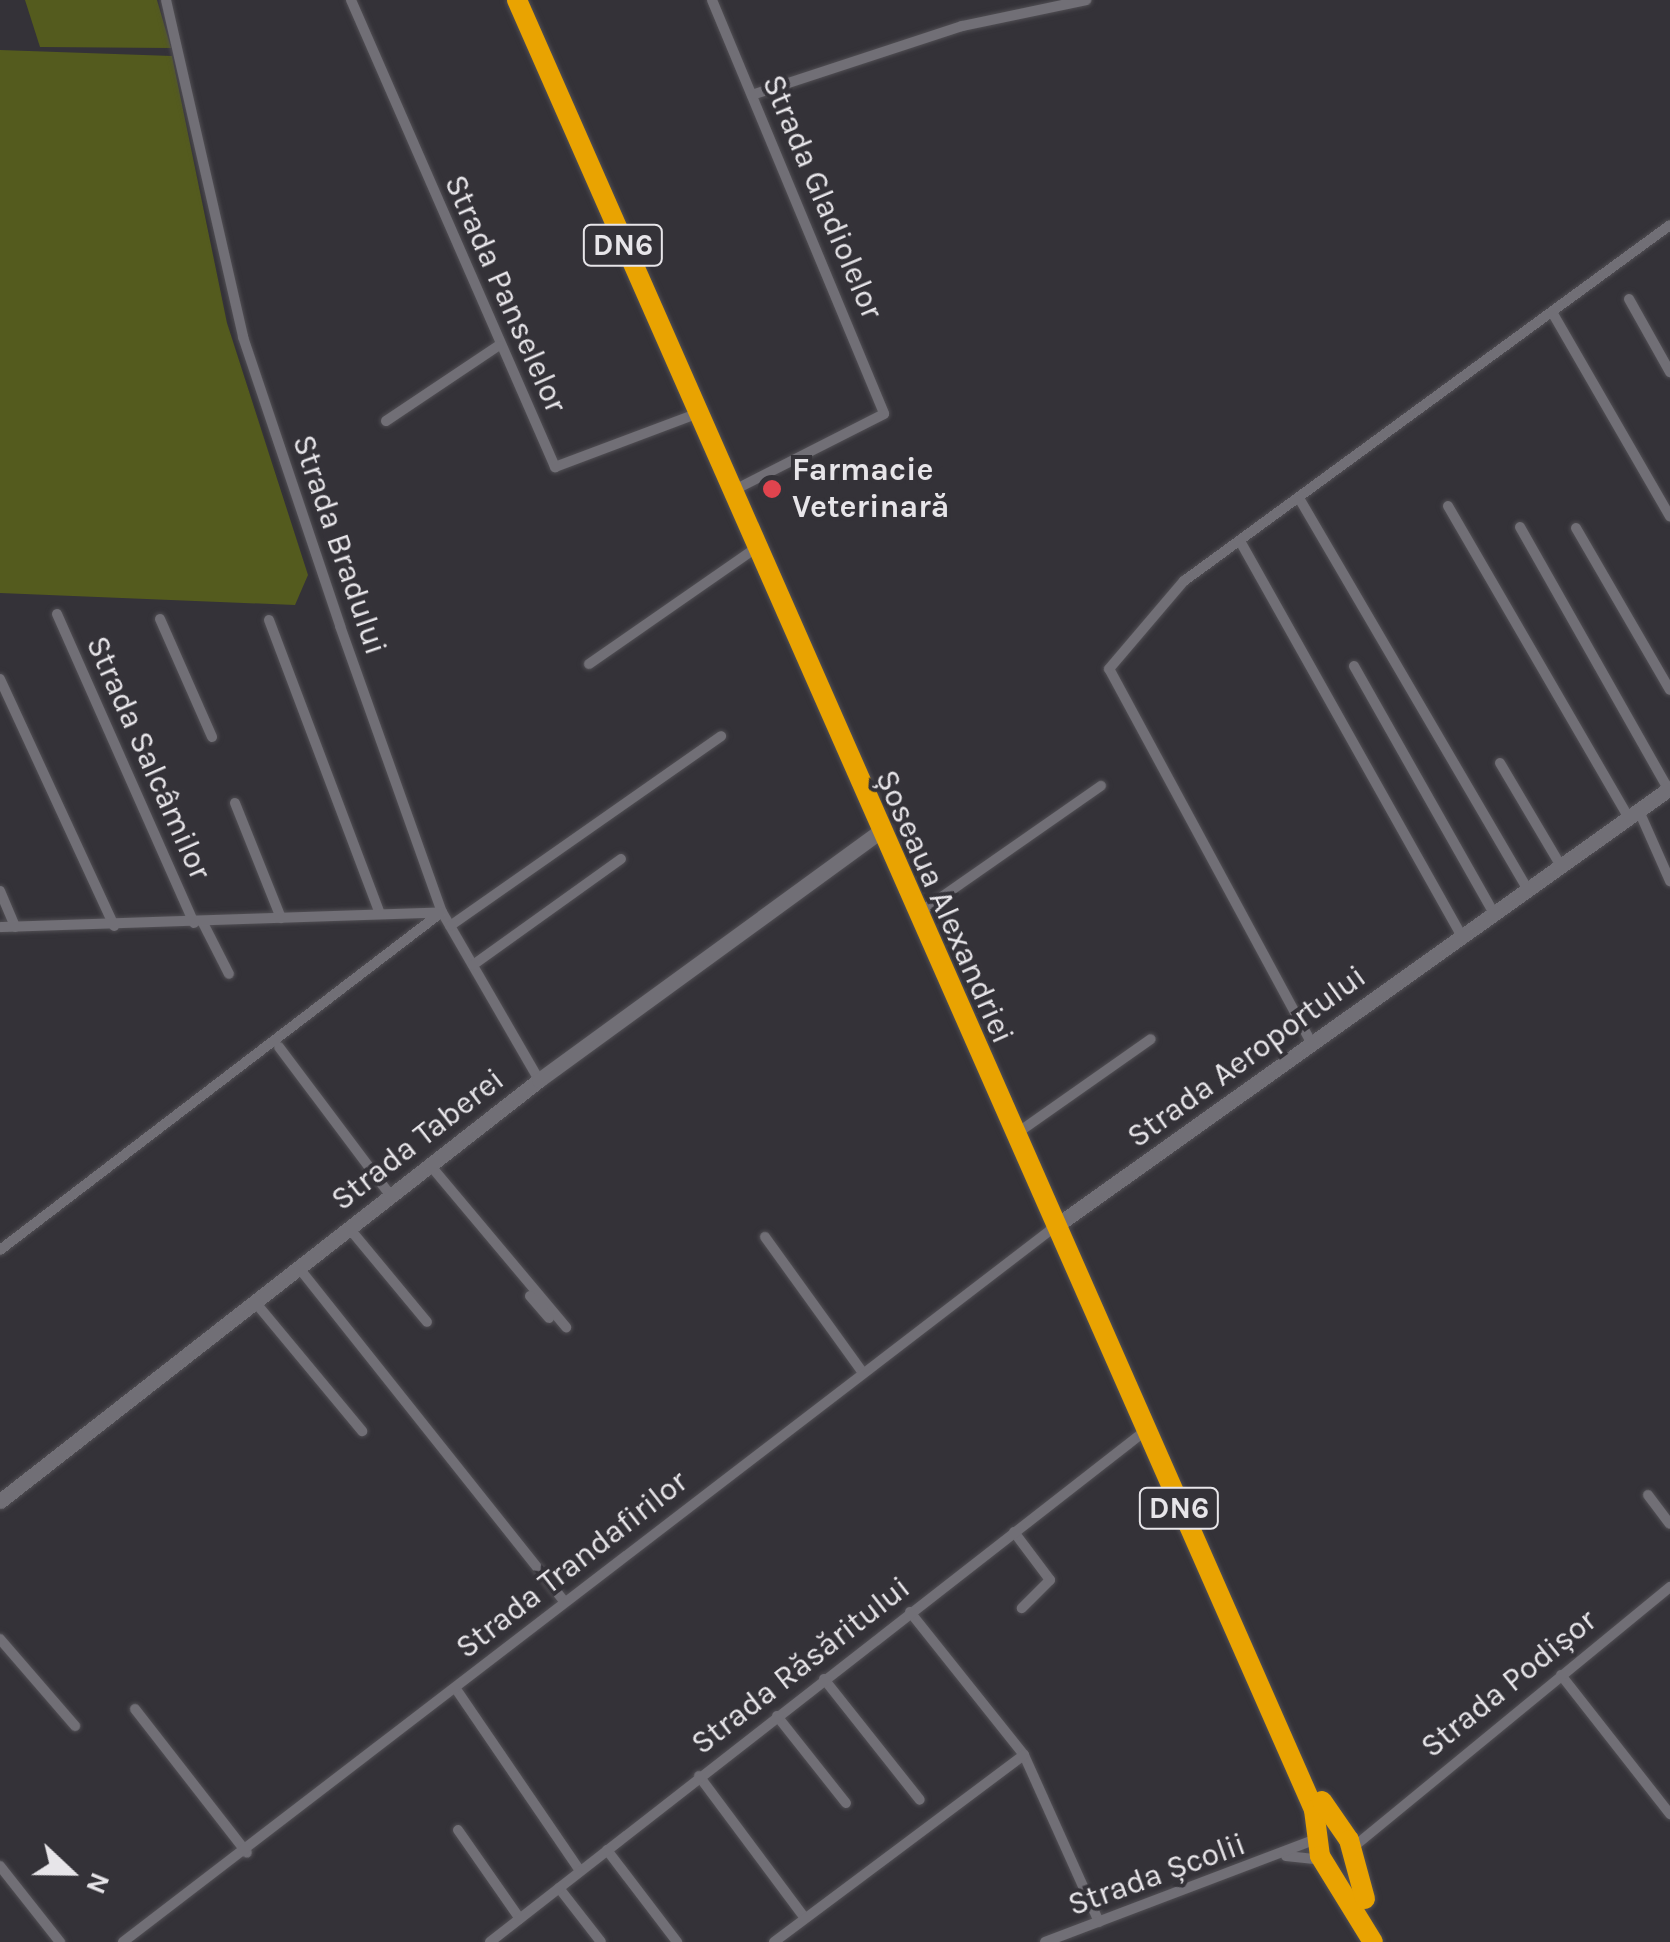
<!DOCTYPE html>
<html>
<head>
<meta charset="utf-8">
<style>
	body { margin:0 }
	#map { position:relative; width:1670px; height:1942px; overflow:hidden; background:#343238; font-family:Karla,sans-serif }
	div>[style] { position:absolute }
	.green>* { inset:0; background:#545b1e }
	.roads { filter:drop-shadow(0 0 2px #514f54) drop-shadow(0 0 2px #514f54) }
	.street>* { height:10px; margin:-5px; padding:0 5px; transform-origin:5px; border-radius:5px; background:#716f76 }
	.secondary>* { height:15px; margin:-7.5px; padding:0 7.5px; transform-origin:7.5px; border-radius:7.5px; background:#716f76 }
	.highway>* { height:20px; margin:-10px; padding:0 10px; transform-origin:10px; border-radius:10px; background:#e9a301 }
	.dots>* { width:28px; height:28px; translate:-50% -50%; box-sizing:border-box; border:5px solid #343238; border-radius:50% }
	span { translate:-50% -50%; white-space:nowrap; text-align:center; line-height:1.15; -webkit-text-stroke:8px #343238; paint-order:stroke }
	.shield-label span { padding:2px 8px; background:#343238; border:2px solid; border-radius:8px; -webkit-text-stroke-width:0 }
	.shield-label { font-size:30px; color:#e7e5e9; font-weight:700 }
	.street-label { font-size:32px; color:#e7e5e9 }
	.poi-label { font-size:32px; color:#e7e5e9; font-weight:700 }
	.left { translate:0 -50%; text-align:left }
	.north { position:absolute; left:20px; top:1822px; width:100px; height:100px; -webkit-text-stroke:8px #343238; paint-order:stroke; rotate:112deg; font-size:28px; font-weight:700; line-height:40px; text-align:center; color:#e7e5e9 }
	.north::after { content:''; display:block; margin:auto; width:35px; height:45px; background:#e7e5e9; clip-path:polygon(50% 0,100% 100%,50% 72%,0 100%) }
</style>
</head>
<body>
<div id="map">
	<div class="green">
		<i style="clip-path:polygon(25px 0,157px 0,171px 48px,40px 47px)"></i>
		<i style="clip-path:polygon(0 50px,172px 56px,227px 323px,308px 575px,295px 605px,0 593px)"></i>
	</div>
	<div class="roads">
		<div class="street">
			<i style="left:166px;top:0;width:346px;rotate:77.1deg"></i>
			<i style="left:243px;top:337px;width:305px;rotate:71.4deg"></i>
			<i style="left:340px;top:626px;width:304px;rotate:70.4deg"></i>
			<i style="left:442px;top:912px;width:194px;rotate:60deg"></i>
			<i style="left:351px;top:0;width:510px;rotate:66.4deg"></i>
			<i style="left:555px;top:467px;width:151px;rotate:-20.6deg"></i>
			<i style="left:712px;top:0;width:448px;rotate:67.4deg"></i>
			<i style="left:884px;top:414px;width:161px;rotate:153.1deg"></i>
			<i style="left:752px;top:95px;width:221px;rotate:-18.2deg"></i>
			<i style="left:962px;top:26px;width:127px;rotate:-11.8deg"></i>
			<i style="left:1629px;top:299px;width:84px;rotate:60.7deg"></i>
			<i style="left:1552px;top:312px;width:236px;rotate:60deg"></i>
			<i style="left:386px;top:421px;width:135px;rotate:-33.8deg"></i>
			<i style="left:1299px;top:498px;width:454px;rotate:59.7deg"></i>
			<i style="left:1448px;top:506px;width:361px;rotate:59.9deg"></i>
			<i style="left:1520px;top:527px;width:301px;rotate:60.5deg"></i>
			<i style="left:1576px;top:528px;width:187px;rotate:59.9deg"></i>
			<i style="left:1240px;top:541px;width:453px;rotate:60.7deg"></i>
			<i style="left:57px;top:614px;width:338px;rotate:66.1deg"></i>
			<i style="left:160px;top:619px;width:129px;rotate:66.2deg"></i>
			<i style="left:269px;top:620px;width:311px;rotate:69.3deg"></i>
			<i style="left:589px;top:664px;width:200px;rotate:-34.8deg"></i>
			<i style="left:1354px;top:666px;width:284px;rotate:60.5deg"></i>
			<i style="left:0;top:679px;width:272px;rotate:65.2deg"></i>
			<i style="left:1500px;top:763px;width:120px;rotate:59.4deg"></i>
			<i style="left:235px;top:803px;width:124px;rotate:68.2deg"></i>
			<i style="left:1639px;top:811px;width:77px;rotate:66.1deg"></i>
			<i style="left:0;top:891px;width:39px;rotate:67deg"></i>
			<i style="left:923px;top:910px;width:217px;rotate:-34.9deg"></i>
			<i style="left:203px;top:923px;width:57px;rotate:63deg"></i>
			<i style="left:450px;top:926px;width:331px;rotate:-35deg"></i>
			<i style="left:0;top:927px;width:442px;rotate:-1.9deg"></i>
			<i style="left:473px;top:965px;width:182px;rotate:-35.6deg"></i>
			<i style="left:1312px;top:1044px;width:426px;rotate:-118.4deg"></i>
			<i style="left:1109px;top:669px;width:116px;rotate:-49.6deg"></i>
			<i style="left:1184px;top:581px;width:602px;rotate:-36.22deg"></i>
			<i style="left:279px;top:1047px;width:186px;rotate:53.1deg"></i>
			<i style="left:1023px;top:1129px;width:156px;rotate:-35.1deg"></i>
			<i style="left:430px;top:1165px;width:212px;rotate:50deg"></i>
			<i style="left:349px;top:1228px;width:122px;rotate:50.3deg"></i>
			<i style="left:765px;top:1237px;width:164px;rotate:54.2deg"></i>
			<i style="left:0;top:1250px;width:556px;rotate:-37.41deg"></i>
			<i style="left:299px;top:1268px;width:427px;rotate:51.5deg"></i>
			<i style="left:530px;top:1296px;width:29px;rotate:49deg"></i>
			<i style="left:255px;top:1302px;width:168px;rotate:50.3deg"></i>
			<i style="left:1648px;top:1495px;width:36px;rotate:53deg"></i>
			<i style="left:1014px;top:1532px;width:60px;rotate:53.1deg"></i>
			<i style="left:1050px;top:1580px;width:40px;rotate:135deg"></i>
			<i style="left:910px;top:1612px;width:183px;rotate:51.4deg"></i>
			<i style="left:1024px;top:1755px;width:183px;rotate:65.8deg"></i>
			<i style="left:0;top:1639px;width:115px;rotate:49.2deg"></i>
			<i style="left:1561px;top:1675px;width:177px;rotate:51.9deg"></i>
			<i style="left:824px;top:1679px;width:154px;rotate:51.6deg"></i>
			<i style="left:456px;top:1689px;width:220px;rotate:55.7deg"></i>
			<i style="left:135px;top:1709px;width:182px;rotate:52.1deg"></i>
			<i style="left:777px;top:1716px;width:111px;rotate:51.6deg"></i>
			<i style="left:699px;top:1776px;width:177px;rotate:53.3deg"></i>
			<i style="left:458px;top:1830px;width:108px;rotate:55.1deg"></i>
			<i style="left:1351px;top:1849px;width:413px;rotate:-39.4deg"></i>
			<i style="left:607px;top:1850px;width:116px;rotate:52.7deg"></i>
			<i style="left:1286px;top:1856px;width:38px;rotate:6deg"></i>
			<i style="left:0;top:1866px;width:97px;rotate:51.7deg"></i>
			<i style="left:559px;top:1888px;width:68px;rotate:52.1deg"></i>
			<i style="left:123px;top:1942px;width:1172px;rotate:-37.51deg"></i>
			<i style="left:490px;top:1942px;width:831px;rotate:-37.96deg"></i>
			<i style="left:774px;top:1942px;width:312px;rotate:-36.8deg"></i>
			<i style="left:1045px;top:1942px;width:293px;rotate:-20.8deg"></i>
		</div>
		<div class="secondary">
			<i style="left:1053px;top:1228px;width:758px;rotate:-35.49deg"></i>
			<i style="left:0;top:1501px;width:684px;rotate:-37.99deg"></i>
			<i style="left:539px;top:1080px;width:419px;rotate:-36.1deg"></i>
		</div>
		<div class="highway">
			<i style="left:517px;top:0;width:1978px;rotate:66.23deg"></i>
			<i style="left:1314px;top:1810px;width:46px;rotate:82.6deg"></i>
			<i style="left:1320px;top:1856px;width:101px;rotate:58.4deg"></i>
			<i style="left:1322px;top:1801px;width:47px;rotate:55.3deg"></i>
			<i style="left:1349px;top:1840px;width:61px;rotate:74.8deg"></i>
		</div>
	</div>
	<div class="dots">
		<i style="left:772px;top:489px;background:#e0444e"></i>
	</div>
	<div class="shield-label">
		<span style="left:623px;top:245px">DN6</span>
		<span style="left:1179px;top:1508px">DN6</span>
	</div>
	<div class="street-label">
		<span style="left:822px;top:197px;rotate:67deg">Strada Gladiolelor</span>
		<span style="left:505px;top:294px;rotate:66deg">Strada Panselelor</span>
		<span style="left:339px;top:545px;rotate:71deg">Strada Bradului</span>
		<span style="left:148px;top:758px;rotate:66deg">Strada Salcâmilor</span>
		<span style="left:944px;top:907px;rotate:66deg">Șoseaua Alexandriei</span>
		<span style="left:1247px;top:1057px;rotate:-36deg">Strada Aeroportului</span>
		<span style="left:418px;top:1140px;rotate:-38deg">Strada Taberei</span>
		<span style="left:572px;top:1565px;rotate:-38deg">Strada Trandafirilor</span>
		<span style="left:801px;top:1666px;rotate:-38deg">Strada Răsăritului</span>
		<span style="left:1509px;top:1684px;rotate:-39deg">Strada Podișor</span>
		<span style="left:1157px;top:1875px;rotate:-20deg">Strada Școlii</span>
	</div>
	<div class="poi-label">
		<span class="left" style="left:792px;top:489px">Farmacie<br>Veterinară</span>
	</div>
	<div class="north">N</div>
</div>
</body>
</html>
